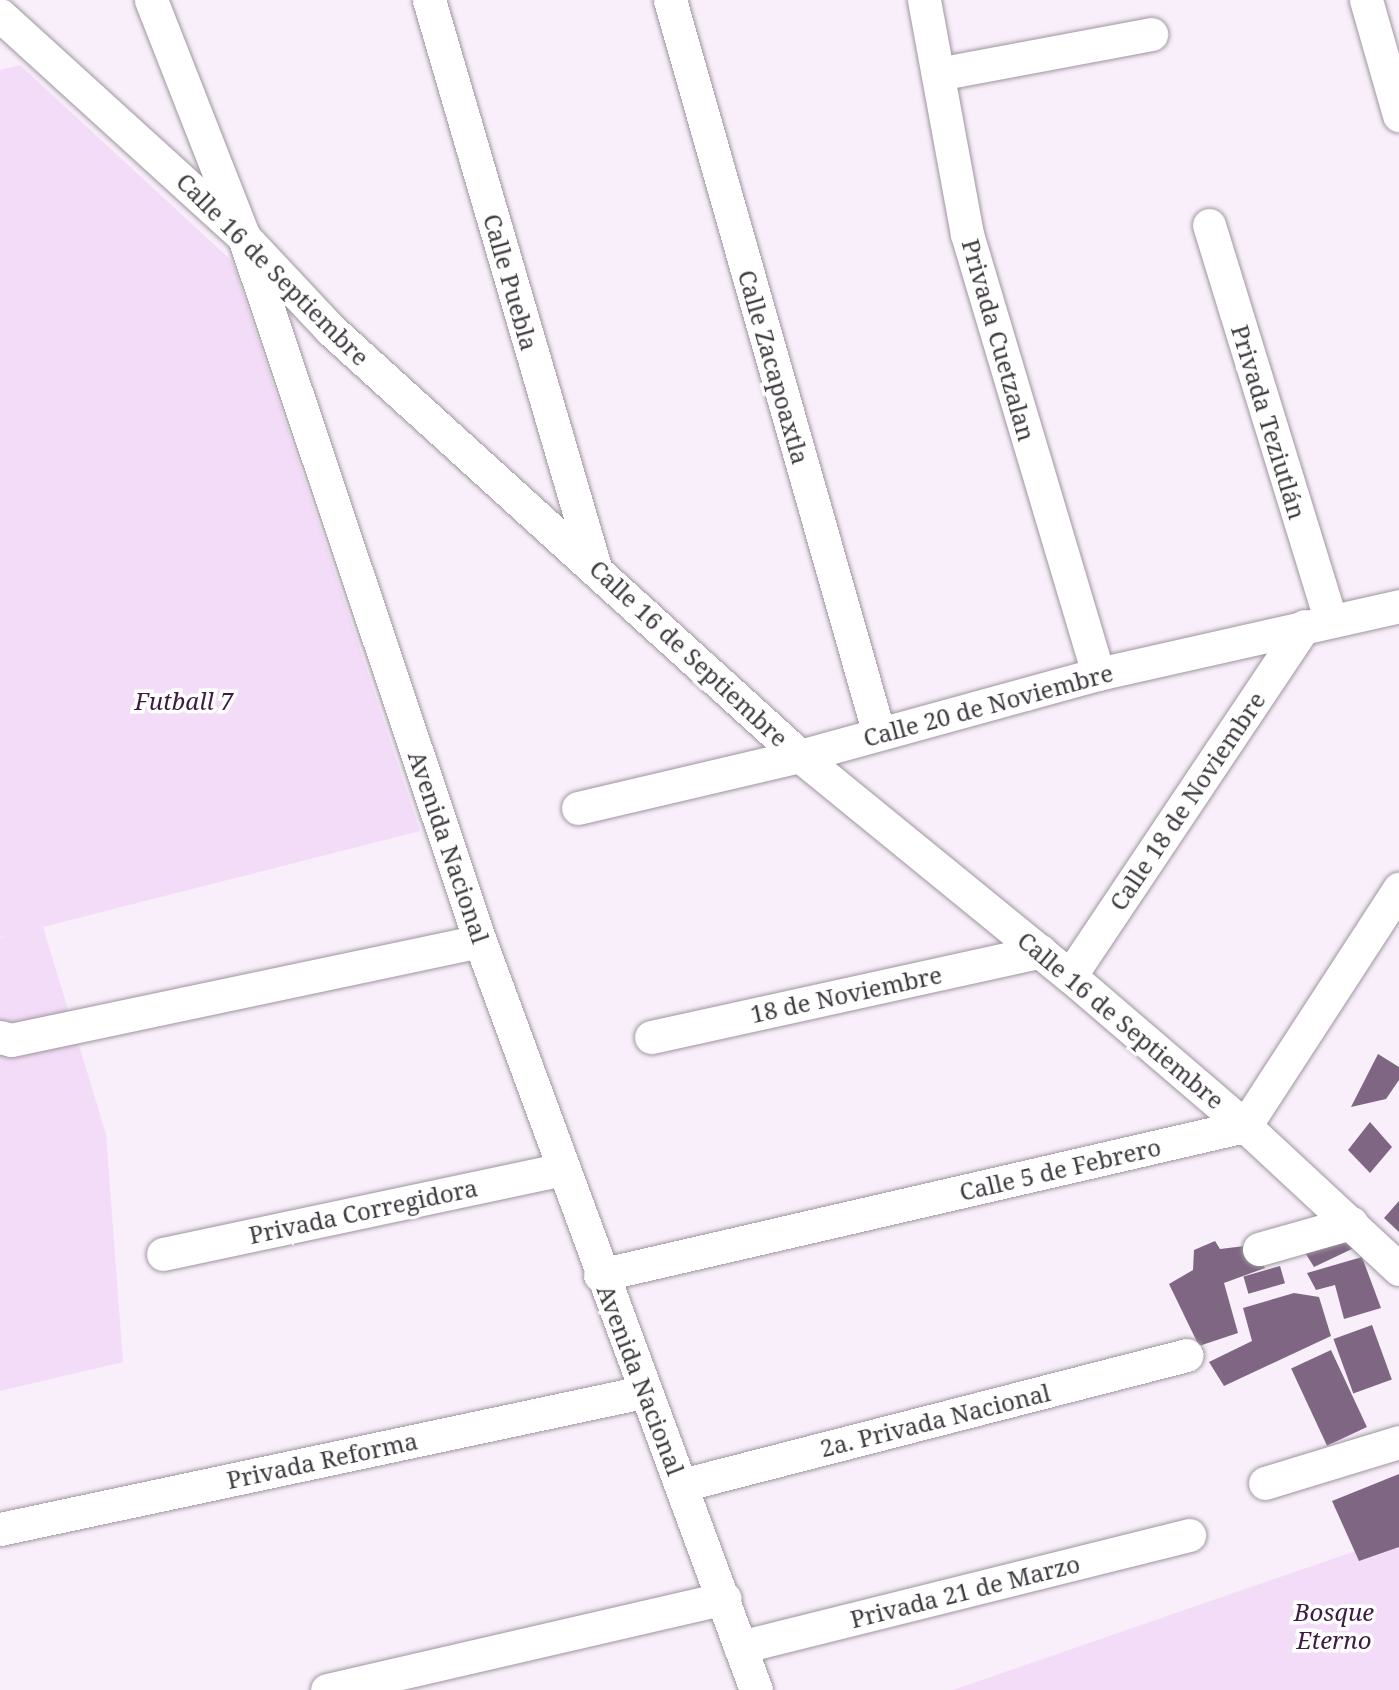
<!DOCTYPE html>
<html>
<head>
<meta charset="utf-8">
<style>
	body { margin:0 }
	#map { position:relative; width:1399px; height:1690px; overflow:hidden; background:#f8effa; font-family:"Noto Serif",serif }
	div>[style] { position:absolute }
	.green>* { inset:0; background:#f3dcf7 }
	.building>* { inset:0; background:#7f6683; transform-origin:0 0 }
	.roads { filter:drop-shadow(0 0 2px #9e959f) drop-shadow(0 0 2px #9e959f) }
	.minor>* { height:33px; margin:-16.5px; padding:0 16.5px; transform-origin:16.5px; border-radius:16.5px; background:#fff }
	span { translate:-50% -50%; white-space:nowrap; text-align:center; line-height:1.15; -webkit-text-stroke:7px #fff; paint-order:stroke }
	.street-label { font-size:24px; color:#3e3a3f }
	.park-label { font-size:24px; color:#3e1b45; font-style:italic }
</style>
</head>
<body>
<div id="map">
	<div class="green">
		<i style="clip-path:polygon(20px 65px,232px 261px,420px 831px,43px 927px,106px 1134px,123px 1362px,0 1391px,0 938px,7px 936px,0 937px,0 70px)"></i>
		<i style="clip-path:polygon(1399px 1536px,1399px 1690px,953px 1690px)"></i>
	</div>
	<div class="building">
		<i style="clip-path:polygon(1378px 1054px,1399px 1067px,1399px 1080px,1386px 1099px,1351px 1107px)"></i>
		<i style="clip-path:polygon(1370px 1122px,1392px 1147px,1370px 1173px,1348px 1150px)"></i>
		<i style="clip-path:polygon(1399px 1201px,1399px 1232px,1384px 1218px)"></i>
		<i style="clip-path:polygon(1347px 1233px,1354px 1248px,1314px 1267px,1304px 1251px)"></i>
		<i style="clip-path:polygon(1215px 1241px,1220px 1249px,1253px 1245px,1265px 1268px,1224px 1283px,1238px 1333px,1199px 1346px,1169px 1284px,1193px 1270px,1194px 1250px)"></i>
		<i style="clip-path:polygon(1362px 1257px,1381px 1308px,1344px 1319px,1335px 1285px,1316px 1290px,1307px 1273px)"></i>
		<i style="left:1280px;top:1266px;width:18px;height:38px;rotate:74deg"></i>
		<i style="clip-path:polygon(1294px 1293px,1319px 1297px,1331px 1336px,1224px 1386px,1209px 1362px,1252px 1341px,1243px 1308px)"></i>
		<i style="left:1372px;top:1325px;width:58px;height:41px;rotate:70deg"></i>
		<i style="left:1331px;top:1350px;width:85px;height:44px;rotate:65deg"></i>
		<i style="clip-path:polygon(1399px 1474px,1399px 1547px,1359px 1561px,1332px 1501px)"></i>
	</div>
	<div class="roads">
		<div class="minor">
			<i style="left:151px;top:0;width:255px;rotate:68.6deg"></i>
			<i style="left:244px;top:237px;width:743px;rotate:71.47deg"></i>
			<i style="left:480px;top:941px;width:798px;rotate:69.77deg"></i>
			<i style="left:429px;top:0;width:588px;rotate:73.69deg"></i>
			<i style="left:670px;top:0;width:763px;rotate:74.11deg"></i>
			<i style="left:924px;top:0;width:238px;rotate:79.6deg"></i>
			<i style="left:967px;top:234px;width:459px;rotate:73.4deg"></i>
			<i style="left:1366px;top:0;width:120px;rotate:74deg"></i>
			<i style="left:0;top:15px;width:330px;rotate:42.3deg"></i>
			<i style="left:244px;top:237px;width:126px;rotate:46.9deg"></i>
			<i style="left:330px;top:329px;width:635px;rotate:42.26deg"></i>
			<i style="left:800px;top:756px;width:348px;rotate:39.2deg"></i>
			<i style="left:1070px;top:976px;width:230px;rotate:40.6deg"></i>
			<i style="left:1245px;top:1126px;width:210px;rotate:42.9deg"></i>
			<i style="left:938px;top:74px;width:217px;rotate:-10.6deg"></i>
			<i style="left:1209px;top:225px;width:412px;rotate:72.9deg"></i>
			<i style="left:578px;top:808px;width:228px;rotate:-13.2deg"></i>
			<i style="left:800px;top:756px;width:309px;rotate:-15.4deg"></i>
			<i style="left:1098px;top:674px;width:309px;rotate:-12.7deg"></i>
			<i style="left:1070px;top:976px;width:421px;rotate:-56.2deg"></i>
			<i style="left:0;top:1037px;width:11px;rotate:15deg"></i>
			<i style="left:11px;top:1040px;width:479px;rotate:-11.9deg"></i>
			<i style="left:651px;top:1037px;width:399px;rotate:-12.4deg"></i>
			<i style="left:1259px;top:1249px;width:96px;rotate:-15.8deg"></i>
			<i style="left:163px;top:1254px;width:409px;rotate:-12deg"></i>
			<i style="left:600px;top:1275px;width:662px;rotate:-13.01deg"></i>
			<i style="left:1245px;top:1126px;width:283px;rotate:-57deg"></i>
			<i style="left:1265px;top:1483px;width:140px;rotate:-17deg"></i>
			<i style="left:682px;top:1485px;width:521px;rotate:-14.44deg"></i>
			<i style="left:0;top:1529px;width:657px;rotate:-12.03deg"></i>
			<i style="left:740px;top:1647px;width:463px;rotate:-14deg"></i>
			<i style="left:327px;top:1690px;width:408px;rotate:-13deg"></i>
		</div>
	</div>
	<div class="street-label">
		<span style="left:273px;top:269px;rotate:45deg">Calle 16 de Septiembre</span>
		<span style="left:511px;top:282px;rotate:74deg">Calle Puebla</span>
		<span style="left:999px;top:340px;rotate:74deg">Privada Cuetzalan</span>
		<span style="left:774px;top:367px;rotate:74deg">Calle Zacapoaxtla</span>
		<span style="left:1269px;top:422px;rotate:73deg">Privada Teziutlán</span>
		<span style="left:689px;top:653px;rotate:43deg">Calle 16 de Septiembre</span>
		<span style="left:988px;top:705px;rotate:-15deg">Calle 20 de Noviembre</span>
		<span style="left:1187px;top:801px;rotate:-56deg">Calle 18 de Noviembre</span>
		<span style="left:449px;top:847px;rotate:71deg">Avenida Nacional</span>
		<span style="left:846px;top:994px;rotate:-12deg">18 de Noviembre</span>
		<span style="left:1121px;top:1020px;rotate:40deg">Calle 16 de Septiembre</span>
		<span style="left:1060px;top:1169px;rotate:-13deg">Calle 5 de Febrero</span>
		<span style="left:363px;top:1211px;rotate:-12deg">Privada Corregidora</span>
		<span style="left:641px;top:1380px;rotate:69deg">Avenida Nacional</span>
		<span style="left:935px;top:1420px;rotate:-14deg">2a. Privada Nacional</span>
		<span style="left:322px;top:1460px;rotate:-12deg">Privada Reforma</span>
		<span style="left:965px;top:1591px;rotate:-14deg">Privada 21 de Marzo</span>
	</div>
	<div class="park-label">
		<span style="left:184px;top:701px">Futball 7</span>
		<span style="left:1334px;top:1626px">Bosque<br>Eterno</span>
	</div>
</div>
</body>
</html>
